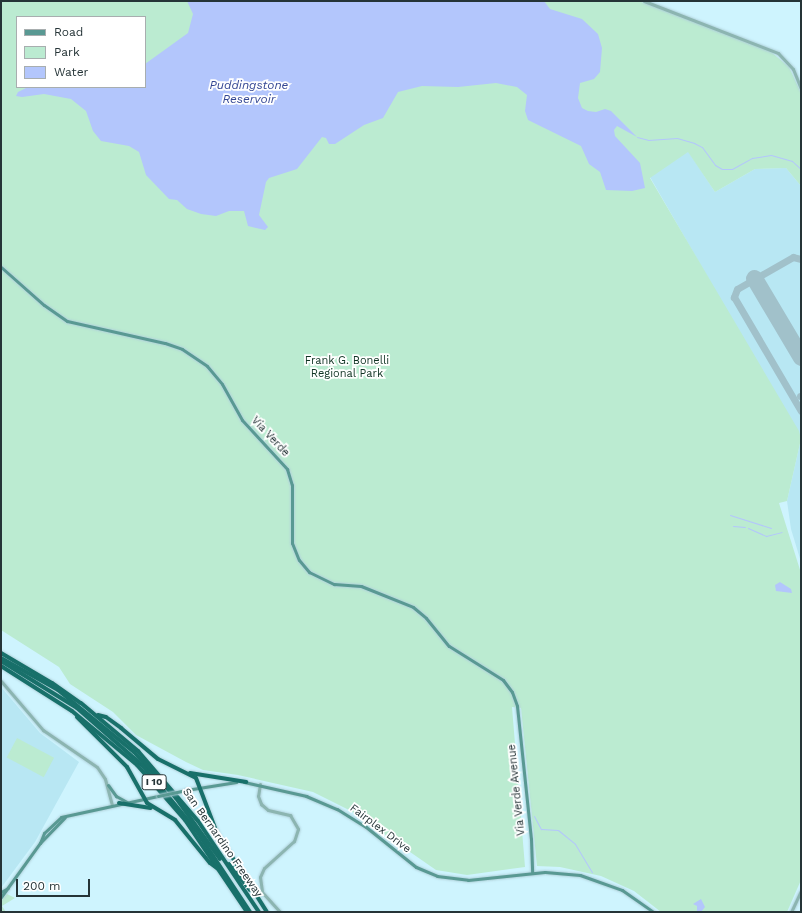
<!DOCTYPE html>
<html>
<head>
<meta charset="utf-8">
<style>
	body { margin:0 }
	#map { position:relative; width:802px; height:913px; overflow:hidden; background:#cef4fe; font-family:"Work Sans",sans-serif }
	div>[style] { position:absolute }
	.built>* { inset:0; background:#b8e7f3 }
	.green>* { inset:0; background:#bbebd1; transform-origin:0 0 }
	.water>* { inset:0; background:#b3c6fc }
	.stream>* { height:1px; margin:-0.5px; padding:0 0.5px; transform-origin:0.5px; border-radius:0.5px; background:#b3c6fc }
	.taxiway>* { height:7px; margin:-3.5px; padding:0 3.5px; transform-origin:3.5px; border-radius:3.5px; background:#a1c1ca }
	.runway>* { height:17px; margin:-8.5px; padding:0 8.5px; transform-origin:8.5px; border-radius:8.5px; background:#a1c1ca }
	.roads { filter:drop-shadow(0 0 1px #b0d1da) drop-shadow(0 0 1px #b0d1da) }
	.tertiary>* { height:3px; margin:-1.5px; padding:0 1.5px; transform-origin:1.5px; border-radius:1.5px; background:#8cb5b1 }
	.secondary>* { height:3px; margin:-1.5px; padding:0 1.5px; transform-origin:1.5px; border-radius:1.5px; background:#599993 }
	.motorway>* { height:4px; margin:-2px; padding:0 2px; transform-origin:2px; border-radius:2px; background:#18706a }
	.bridges { filter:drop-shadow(0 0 1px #b0d1da) drop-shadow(0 0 1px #b0d1da) }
	.secondary-bridge>* { height:3px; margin:-1.5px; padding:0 1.5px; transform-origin:1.5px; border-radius:1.5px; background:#599993 }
	span { translate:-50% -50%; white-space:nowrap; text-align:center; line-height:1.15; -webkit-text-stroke:3.5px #fff; paint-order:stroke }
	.shield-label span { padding:1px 3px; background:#fff; border:1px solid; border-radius:3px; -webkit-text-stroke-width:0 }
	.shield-label { font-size:10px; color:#253437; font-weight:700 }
	.park-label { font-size:11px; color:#103424 }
	.street-label { font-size:11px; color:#253437 }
	.water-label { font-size:12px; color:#344794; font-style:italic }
	.frame { position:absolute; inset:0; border:2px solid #253437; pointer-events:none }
	.legend { position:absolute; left:16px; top:16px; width:130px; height:72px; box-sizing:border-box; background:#fff; border:1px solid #a8aeaf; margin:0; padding:5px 7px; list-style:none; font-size:12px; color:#253437 }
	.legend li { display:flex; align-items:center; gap:8px; height:20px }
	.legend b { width:20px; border:1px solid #a8aeaf }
	.scale { position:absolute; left:16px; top:879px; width:74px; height:18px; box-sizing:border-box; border:2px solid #253437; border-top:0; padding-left:5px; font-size:12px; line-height:14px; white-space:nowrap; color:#253437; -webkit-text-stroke:3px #fff; paint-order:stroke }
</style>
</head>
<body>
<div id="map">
	<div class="built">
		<i style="clip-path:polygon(688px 151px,715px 192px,755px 169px,786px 168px,801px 186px,801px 562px,791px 529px,787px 501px,801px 439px,650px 177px)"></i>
		<i style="clip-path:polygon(1px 687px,40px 733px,79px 762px,35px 842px,1px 888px)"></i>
	</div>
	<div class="green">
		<i style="clip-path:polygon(evenodd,1px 1px,639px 1px,770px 51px,789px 67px,801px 93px,801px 186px,786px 168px,755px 169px,715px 192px,688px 152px,650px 178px,799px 431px,801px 439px,787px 501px,779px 503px,801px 573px,801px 880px,787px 912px,661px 912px,634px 891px,601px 876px,560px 867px,537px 866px,521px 708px,512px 707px,525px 867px,467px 875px,436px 870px,351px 811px,313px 792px,238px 775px,203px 770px,186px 762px,136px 735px,113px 712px,70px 684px,59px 667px,1px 630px,1px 1px,17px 17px,145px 17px,145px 87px,17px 87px,17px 17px)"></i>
		<i style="left:17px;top:738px;width:42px;height:22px;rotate:28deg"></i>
		<i style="clip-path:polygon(7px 894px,15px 898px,2px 906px,6px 912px,1px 912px,1px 900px)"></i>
	</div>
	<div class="water">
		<i style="clip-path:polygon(187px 1px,544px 1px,550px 9px,582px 19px,598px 34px,602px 48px,600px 72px,594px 79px,580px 83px,578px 98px,582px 108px,588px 111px,596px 112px,605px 109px,611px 111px,637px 137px,617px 126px,614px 130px,615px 136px,640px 163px,645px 188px,632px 191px,606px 190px,600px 172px,589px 164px,581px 146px,528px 120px,525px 111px,527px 95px,517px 87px,496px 83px,458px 87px,422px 86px,398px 92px,383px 118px,364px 125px,335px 144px,329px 144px,326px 138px,322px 137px,297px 169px,269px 178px,266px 182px,259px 215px,268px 227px,265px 230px,248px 226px,244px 211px,229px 211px,216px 216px,201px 214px,187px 209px,177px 200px,169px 199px,146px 175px,139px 152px,129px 146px,101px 141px,93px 131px,86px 111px,71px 99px,44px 94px,22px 97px,16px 96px,18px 92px,28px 87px,145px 87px,145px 64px,188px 33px,193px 14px)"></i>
		<i style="clip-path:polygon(780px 582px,791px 589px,792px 593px,776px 591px,775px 585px)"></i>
		<i style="clip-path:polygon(701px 899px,705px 907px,701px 912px,697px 912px,697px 906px,693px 904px)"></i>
	</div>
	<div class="stream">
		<i style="left:637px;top:137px;width:11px;rotate:15deg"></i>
		<i style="left:648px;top:140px;width:29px;rotate:-4deg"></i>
		<i style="left:677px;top:138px;width:18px;rotate:16deg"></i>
		<i style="left:694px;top:143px;width:9px;rotate:27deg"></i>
		<i style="left:702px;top:147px;width:22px;rotate:54deg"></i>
		<i style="left:715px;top:165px;width:8px;rotate:30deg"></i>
		<i style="left:722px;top:169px;width:10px"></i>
		<i style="left:732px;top:169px;width:23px;rotate:-29deg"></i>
		<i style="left:752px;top:158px;width:19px;rotate:-9deg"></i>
		<i style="left:771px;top:155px;width:22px;rotate:16deg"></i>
		<i style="left:792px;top:161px;width:12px;rotate:42deg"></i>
		<i style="left:730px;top:515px;width:43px;rotate:17.6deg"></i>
		<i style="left:733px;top:526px;width:12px;rotate:5deg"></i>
		<i style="left:748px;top:528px;width:20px;rotate:24deg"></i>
		<i style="left:766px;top:536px;width:16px;rotate:-14deg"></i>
		<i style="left:534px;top:816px;width:15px;rotate:62deg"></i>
		<i style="left:541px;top:829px;width:17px;rotate:3deg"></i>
		<i style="left:558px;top:830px;width:22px;rotate:39deg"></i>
		<i style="left:575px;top:844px;width:33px;rotate:59deg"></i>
	</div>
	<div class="taxiway">
		<i style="left:801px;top:259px;width:8px;rotate:-166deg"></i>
		<i style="left:793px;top:257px;width:64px;rotate:150.3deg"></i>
		<i style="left:737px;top:289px;width:9px;rotate:111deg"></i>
		<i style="left:734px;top:297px;width:132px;rotate:59.6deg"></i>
		<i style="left:800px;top:396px;width:1px"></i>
	</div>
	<div class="runway">
		<i style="left:754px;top:278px;width:92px;rotate:59.3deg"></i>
	</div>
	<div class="roads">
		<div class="tertiary">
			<i style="left:644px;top:1px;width:144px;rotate:21.2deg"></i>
			<i style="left:778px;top:53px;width:22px;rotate:47deg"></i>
			<i style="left:793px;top:69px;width:22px;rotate:68deg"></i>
			<i style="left:1px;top:681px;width:65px;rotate:49.4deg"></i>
			<i style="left:43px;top:730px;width:65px;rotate:34.4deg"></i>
			<i style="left:97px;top:767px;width:14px;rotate:56deg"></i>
			<i style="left:105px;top:779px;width:27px;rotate:75deg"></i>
			<i style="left:260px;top:784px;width:12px;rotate:99deg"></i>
			<i style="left:258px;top:796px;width:9px;rotate:69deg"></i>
			<i style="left:261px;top:804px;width:9px;rotate:41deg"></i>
			<i style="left:268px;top:810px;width:23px;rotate:13deg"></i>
			<i style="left:290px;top:815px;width:16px;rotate:60deg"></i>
			<i style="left:298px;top:829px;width:13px;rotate:108deg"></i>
			<i style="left:294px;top:841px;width:40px;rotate:138deg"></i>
			<i style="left:264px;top:868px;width:10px;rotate:114deg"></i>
			<i style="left:260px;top:877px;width:15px;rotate:82deg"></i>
			<i style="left:262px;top:892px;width:27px;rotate:48deg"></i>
			<i style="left:791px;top:912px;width:23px;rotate:-65deg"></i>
		</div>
		<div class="secondary">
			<i style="left:1px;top:267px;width:57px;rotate:41.5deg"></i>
			<i style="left:44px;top:305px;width:28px;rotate:35deg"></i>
			<i style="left:67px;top:321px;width:100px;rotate:12.7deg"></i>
			<i style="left:165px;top:343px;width:18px;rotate:19deg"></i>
			<i style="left:182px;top:349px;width:30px;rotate:34deg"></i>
			<i style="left:207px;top:366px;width:23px;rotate:50deg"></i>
			<i style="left:222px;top:384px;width:41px;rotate:60.9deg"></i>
			<i style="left:242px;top:420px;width:67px;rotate:47.4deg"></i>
			<i style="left:287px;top:469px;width:17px;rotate:73deg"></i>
			<i style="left:292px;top:485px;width:58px;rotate:90deg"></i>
			<i style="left:292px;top:543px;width:18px;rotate:68deg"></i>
			<i style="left:299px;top:560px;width:16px;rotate:50deg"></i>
			<i style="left:309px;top:572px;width:28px;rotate:26deg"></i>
			<i style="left:334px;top:584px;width:27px;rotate:4deg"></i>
			<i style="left:361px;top:586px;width:56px;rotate:22deg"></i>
			<i style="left:413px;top:607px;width:17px;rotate:40deg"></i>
			<i style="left:426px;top:618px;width:36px;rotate:51deg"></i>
			<i style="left:449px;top:646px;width:64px;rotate:32.2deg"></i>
			<i style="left:503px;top:680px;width:15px;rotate:53deg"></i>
			<i style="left:512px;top:692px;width:15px;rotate:70deg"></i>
			<i style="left:517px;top:706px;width:134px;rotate:84deg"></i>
			<i style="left:531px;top:839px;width:34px;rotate:88deg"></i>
			<i style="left:244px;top:782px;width:64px;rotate:12.7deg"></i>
			<i style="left:306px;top:796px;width:34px;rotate:23deg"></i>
			<i style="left:337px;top:809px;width:34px;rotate:32deg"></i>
			<i style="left:366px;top:827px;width:64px;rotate:38.7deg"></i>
			<i style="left:416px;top:867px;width:23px;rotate:23deg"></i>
			<i style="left:437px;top:876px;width:31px;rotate:7deg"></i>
			<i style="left:468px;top:880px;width:77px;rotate:-5.9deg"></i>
			<i style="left:545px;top:872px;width:35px;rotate:5deg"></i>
			<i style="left:580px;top:875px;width:45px;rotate:19.7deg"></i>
			<i style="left:622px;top:890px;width:39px;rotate:35deg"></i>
			<i style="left:108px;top:785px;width:14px;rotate:54deg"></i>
			<i style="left:116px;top:796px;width:13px;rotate:29deg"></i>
			<i style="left:186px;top:790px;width:51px;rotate:-9.1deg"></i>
			<i style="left:40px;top:843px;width:11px;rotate:-68deg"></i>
			<i style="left:44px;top:833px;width:23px;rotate:-43deg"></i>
			<i style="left:61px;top:817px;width:99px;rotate:-12.2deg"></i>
			<i style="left:1px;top:892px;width:8px;rotate:-30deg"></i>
			<i style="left:1px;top:897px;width:67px;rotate:-54.2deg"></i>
			<i style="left:40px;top:843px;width:36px;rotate:-46deg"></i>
		</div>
		<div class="motorway">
			<i style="left:1px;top:653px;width:59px;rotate:30.5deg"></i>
			<i style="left:52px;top:683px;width:35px;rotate:35deg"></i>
			<i style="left:81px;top:703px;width:75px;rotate:40.1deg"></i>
			<i style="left:138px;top:751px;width:92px;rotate:49.4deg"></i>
			<i style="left:198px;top:821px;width:110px;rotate:56.2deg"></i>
			<i style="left:1px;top:658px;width:65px;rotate:29.3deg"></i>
			<i style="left:58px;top:690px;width:98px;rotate:39.2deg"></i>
			<i style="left:134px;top:752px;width:62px;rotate:47.6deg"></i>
			<i style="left:176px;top:798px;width:75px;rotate:54.2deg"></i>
			<i style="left:1px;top:661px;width:89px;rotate:31.7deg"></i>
			<i style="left:77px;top:708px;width:86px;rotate:41.2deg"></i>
			<i style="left:142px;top:765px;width:85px;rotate:50.3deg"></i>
			<i style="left:196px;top:830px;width:98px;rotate:56.6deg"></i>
			<i style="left:1px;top:666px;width:84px;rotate:32.4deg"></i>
			<i style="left:72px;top:711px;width:85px;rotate:39.7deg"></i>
			<i style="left:137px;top:765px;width:73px;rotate:48.9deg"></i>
			<i style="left:185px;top:820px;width:111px;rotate:56deg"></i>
			<i style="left:98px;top:715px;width:8px;rotate:14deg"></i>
			<i style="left:106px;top:717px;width:19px;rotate:36deg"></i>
			<i style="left:121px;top:728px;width:48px;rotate:40deg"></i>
			<i style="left:158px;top:759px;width:42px;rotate:26.6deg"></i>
			<i style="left:196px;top:778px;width:59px;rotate:69.1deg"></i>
			<i style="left:217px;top:833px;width:93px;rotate:57.7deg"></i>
			<i style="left:77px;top:717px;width:71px;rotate:45deg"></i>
			<i style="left:127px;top:767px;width:41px;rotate:60.9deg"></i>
			<i style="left:147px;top:803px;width:33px;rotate:31deg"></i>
			<i style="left:175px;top:820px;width:55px;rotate:50.9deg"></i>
			<i style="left:210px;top:863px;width:9px;rotate:36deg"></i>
			<i style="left:190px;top:773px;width:57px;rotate:9.1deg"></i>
			<i style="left:119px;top:803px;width:32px;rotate:9deg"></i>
			<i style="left:229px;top:864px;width:33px;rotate:51deg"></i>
		</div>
	</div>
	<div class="bridges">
		<div class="secondary-bridge">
			<i style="left:158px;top:796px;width:29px;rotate:-12deg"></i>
		</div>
	</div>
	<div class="shield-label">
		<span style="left:154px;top:782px">I 10</span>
	</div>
	<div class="park-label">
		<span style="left:347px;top:368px">Frank G. Bonelli<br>Regional Park</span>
	</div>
	<div class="street-label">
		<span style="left:270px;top:437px;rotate:47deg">Via Verde</span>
		<span style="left:517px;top:790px;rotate:-96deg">Via Verde Avenue</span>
		<span style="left:380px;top:829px;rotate:37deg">Fairplex Drive</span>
		<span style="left:222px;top:843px;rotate:55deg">San Bernardino Freeway</span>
	</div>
	<div class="water-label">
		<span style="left:249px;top:93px">Puddingstone<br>Reservoir</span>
	</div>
	<div class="frame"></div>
	<ul class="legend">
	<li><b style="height:5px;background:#599993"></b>Road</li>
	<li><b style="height:11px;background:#bbebd1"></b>Park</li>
	<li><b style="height:11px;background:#b3c6fc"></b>Water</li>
	</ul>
	<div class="scale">200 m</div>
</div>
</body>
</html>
